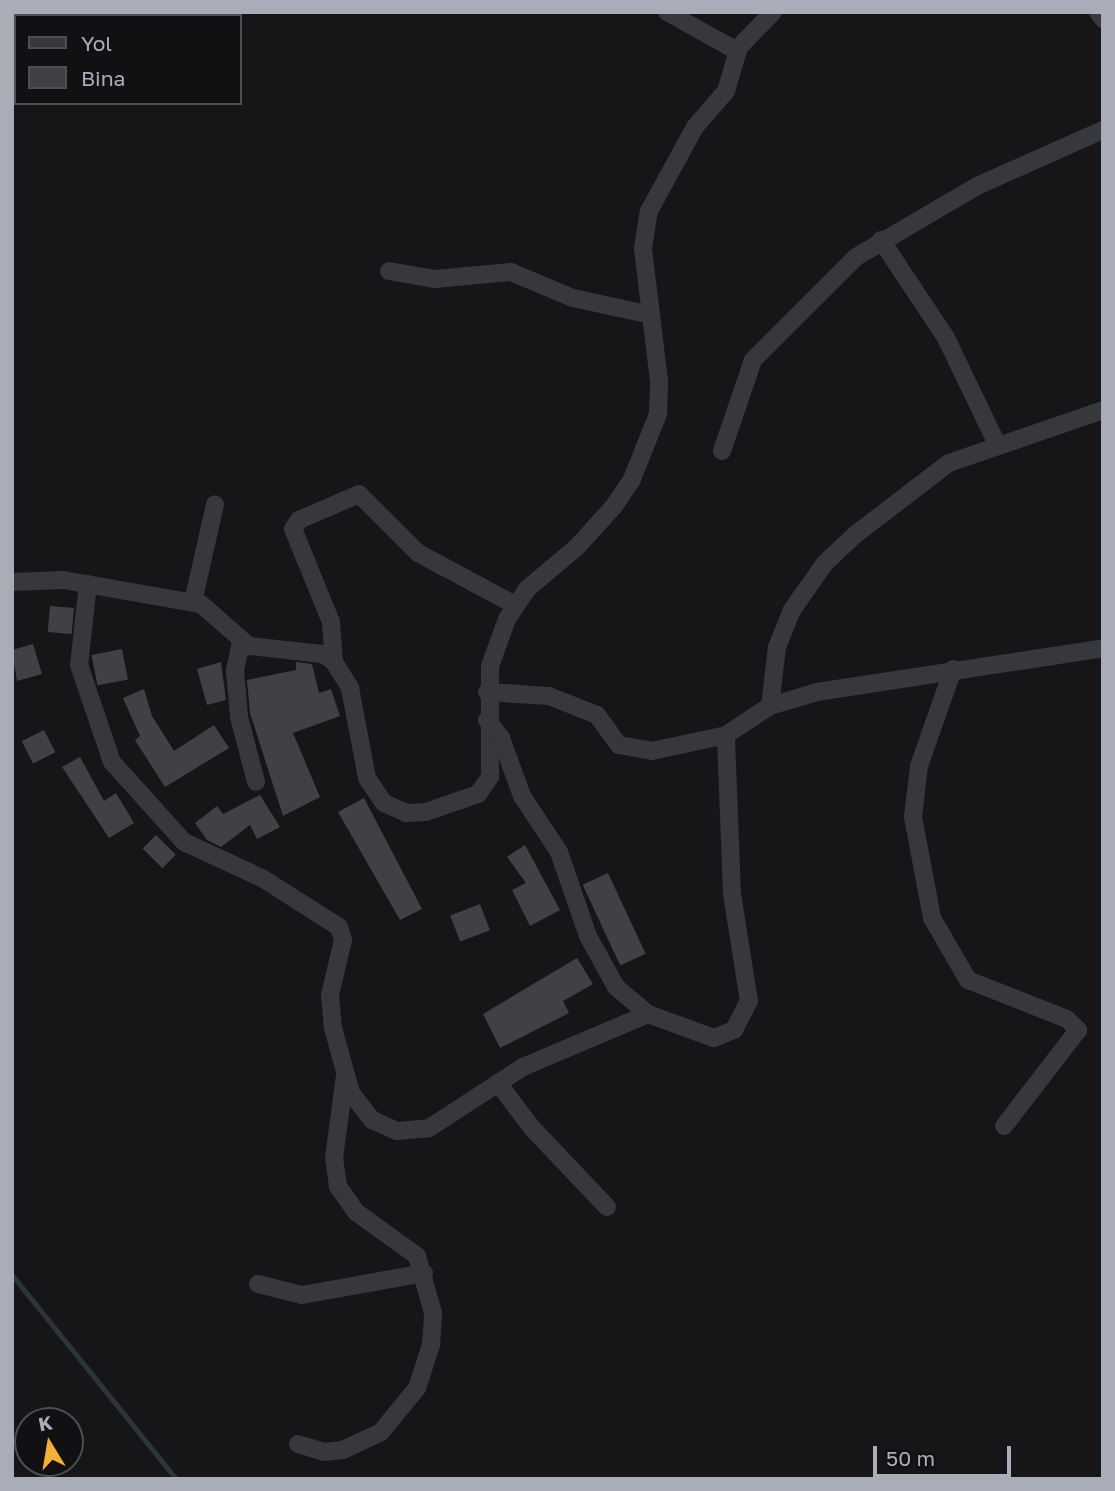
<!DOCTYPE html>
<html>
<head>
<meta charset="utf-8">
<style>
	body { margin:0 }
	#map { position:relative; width:1115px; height:1491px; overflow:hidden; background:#161618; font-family:"Golos Text",sans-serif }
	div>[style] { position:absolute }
	.stream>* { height:5px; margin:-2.5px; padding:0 2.5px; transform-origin:2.5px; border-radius:2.5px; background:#2c353c }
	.building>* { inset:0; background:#404145; transform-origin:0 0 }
	.minor>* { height:18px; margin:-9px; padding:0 9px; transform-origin:9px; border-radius:9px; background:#37383d }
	span { translate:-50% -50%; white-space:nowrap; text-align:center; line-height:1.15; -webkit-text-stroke:5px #111113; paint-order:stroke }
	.frame { position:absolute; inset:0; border:14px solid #a8adb8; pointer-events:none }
	.legend { position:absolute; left:14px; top:14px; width:228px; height:91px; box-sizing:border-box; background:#111113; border:2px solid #4d4f55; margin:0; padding:9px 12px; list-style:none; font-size:21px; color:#a8adb8 }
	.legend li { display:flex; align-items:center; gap:14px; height:35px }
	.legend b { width:35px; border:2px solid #4d4f55 }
	.north { position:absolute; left:14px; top:1407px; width:70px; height:70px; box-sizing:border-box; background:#111113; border:2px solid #4d4f55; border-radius:50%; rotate:349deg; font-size:19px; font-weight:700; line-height:28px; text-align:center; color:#a8adb8 }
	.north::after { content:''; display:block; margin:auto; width:24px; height:32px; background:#f2b134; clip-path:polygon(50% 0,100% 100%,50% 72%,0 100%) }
	.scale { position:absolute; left:873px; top:1446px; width:138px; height:32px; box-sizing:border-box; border:4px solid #a8adb8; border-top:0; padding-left:9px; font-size:21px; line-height:24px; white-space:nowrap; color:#a8adb8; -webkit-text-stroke:5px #111113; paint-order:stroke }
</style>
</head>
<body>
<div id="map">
	<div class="stream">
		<i style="left:12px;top:1275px;width:262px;rotate:51.2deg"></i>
	</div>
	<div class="building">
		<i style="left:50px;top:606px;width:24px;height:26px;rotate:5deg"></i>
		<i style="clip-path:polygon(33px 644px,42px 674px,17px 681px,12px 650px)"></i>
		<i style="left:122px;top:649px;width:31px;height:31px;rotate:79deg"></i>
		<i style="clip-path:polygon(221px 662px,226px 700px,207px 705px,197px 669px)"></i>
		<i style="clip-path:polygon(296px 662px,312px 664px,319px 693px,331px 689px,340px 716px,293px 733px,320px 797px,283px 816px,250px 713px,247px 680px,296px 670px)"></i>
		<i style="clip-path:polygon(144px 689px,152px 716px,174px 751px,214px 725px,229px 748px,165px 787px,135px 740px,140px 736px,123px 698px)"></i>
		<i style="left:44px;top:730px;width:25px;height:25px;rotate:63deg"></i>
		<i style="clip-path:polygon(80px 757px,104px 801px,116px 793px,134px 823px,109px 838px,62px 767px)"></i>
		<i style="clip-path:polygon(260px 795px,280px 827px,257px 839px,250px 825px,221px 847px,207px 840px,195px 823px,217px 806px,223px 814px)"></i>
		<i style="clip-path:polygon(364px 798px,422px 909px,400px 920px,338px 812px)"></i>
		<i style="left:156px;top:835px;width:28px;height:19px;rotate:45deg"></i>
		<i style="clip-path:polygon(525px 845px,560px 910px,530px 926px,512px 890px,526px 883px,507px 857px)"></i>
		<i style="left:608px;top:873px;width:89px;height:28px;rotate:65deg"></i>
		<i style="left:480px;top:904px;width:28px;height:32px;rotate:69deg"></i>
		<i style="clip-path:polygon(577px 958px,593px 984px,563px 1001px,569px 1013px,500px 1048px,483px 1014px)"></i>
	</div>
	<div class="minor">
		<i style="left:667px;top:12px;width:80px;rotate:29.1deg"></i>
		<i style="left:1098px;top:12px;width:9px;rotate:54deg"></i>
		<i style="left:881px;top:240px;width:118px;rotate:56.4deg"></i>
		<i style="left:946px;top:338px;width:118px;rotate:64.3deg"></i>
		<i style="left:389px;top:271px;width:47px;rotate:9.9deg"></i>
		<i style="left:435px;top:279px;width:76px;rotate:-5.3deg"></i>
		<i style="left:511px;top:272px;width:67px;rotate:22.8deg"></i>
		<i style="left:573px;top:298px;width:80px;rotate:12.3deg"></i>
		<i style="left:722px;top:451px;width:96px;rotate:-71.2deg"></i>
		<i style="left:753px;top:360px;width:146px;rotate:-45deg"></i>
		<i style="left:856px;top:257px;width:140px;rotate:-30.4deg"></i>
		<i style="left:977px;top:186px;width:138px;rotate:-24deg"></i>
		<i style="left:12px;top:582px;width:51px;rotate:-2.2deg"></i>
		<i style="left:63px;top:580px;width:140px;rotate:9.9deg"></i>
		<i style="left:201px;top:604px;width:64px;rotate:41.2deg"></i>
		<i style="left:249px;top:646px;width:74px;rotate:6.2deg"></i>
		<i style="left:323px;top:654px;width:14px;rotate:36deg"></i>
		<i style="left:334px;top:662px;width:31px;rotate:58deg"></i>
		<i style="left:350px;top:688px;width:92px;rotate:79.3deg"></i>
		<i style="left:367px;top:778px;width:30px;rotate:56deg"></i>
		<i style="left:384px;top:803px;width:24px;rotate:24deg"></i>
		<i style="left:406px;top:813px;width:20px;rotate:-3deg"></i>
		<i style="left:426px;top:812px;width:55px;rotate:-19.1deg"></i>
		<i style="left:478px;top:794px;width:21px;rotate:-55deg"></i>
		<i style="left:490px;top:777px;width:111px;rotate:-90deg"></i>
		<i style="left:490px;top:666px;width:50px;rotate:-70.1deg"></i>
		<i style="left:507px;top:619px;width:36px;rotate:-56deg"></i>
		<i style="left:527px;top:589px;width:65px;rotate:-40deg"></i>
		<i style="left:577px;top:547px;width:55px;rotate:-47.9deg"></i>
		<i style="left:614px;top:506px;width:32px;rotate:-56deg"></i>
		<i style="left:632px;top:479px;width:70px;rotate:-68.2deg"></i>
		<i style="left:658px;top:414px;width:33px;rotate:-88deg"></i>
		<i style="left:659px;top:381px;width:134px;rotate:-96.9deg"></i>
		<i style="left:643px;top:248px;width:37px;rotate:-81deg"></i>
		<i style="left:649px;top:211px;width:96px;rotate:-61.3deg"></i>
		<i style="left:695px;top:127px;width:48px;rotate:-49.3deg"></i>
		<i style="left:726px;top:91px;width:46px;rotate:-73.5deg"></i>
		<i style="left:739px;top:47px;width:49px;rotate:-45.8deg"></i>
		<i style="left:88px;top:584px;width:81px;rotate:96.3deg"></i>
		<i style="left:79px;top:665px;width:102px;rotate:71.2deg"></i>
		<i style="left:112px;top:762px;width:108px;rotate:48deg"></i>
		<i style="left:184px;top:842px;width:86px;rotate:24.8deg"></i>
		<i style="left:262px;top:878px;width:91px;rotate:32.5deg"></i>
		<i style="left:339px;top:927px;width:14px;rotate:73deg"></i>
		<i style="left:343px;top:940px;width:57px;rotate:103.3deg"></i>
		<i style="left:330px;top:995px;width:33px;rotate:85deg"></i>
		<i style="left:333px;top:1028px;width:67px;rotate:74.5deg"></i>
		<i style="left:351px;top:1093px;width:34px;rotate:52deg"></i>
		<i style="left:372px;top:1120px;width:27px;rotate:24deg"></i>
		<i style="left:397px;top:1131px;width:32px;rotate:-5deg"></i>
		<i style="left:429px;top:1128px;width:112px;rotate:-33deg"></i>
		<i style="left:523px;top:1067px;width:136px;rotate:-23deg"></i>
		<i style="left:193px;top:602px;width:100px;rotate:-77.3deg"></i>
		<i style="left:241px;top:642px;width:30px;rotate:102deg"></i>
		<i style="left:235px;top:671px;width:46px;rotate:85deg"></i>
		<i style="left:239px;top:717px;width:67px;rotate:75.3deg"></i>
		<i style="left:334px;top:662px;width:40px;rotate:-94.3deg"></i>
		<i style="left:331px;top:622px;width:100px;rotate:-112.2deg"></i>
		<i style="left:293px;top:529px;width:11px;rotate:-56deg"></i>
		<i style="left:299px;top:520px;width:65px;rotate:-23.4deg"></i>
		<i style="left:359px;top:494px;width:83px;rotate:45deg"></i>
		<i style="left:418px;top:553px;width:110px;rotate:28.2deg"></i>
		<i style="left:953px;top:669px;width:103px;rotate:109.3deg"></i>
		<i style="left:919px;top:766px;width:51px;rotate:96.7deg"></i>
		<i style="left:913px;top:817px;width:103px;rotate:79.3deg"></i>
		<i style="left:932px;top:918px;width:72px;rotate:59.9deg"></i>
		<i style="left:968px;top:980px;width:106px;rotate:21.5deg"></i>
		<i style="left:1067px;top:1019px;width:16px;rotate:45deg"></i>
		<i style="left:1078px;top:1030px;width:121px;rotate:127.6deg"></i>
		<i style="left:487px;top:692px;width:62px;rotate:3.7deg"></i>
		<i style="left:549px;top:696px;width:52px;rotate:21.6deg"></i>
		<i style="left:597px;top:715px;width:37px;rotate:54deg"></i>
		<i style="left:619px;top:745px;width:34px;rotate:10deg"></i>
		<i style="left:652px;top:751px;width:76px;rotate:-12.2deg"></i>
		<i style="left:726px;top:735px;width:53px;rotate:-33.4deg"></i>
		<i style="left:770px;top:706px;width:49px;rotate:-16.6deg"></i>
		<i style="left:817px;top:692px;width:289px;rotate:-8.7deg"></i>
		<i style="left:770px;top:706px;width:59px;rotate:-83.2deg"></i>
		<i style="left:777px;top:647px;width:40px;rotate:-68deg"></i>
		<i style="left:792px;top:610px;width:57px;rotate:-54.9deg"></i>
		<i style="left:825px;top:563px;width:42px;rotate:-43.1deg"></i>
		<i style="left:856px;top:534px;width:117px;rotate:-37.4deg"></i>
		<i style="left:949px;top:463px;width:163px;rotate:-19deg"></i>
		<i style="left:487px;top:720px;width:23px;rotate:52deg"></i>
		<i style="left:501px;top:738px;width:62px;rotate:70.1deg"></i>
		<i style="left:522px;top:796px;width:67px;rotate:56.5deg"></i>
		<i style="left:559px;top:852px;width:89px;rotate:71deg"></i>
		<i style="left:588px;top:936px;width:58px;rotate:61.2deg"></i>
		<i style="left:616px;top:987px;width:42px;rotate:40.2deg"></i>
		<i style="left:648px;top:1014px;width:70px;rotate:20deg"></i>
		<i style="left:714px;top:1038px;width:22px;rotate:-22deg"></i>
		<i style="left:734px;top:1030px;width:33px;rotate:-63deg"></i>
		<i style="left:749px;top:1001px;width:108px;rotate:-99deg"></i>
		<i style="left:732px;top:894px;width:159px;rotate:-92.2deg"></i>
		<i style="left:498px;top:1083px;width:56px;rotate:52.9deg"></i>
		<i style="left:532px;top:1128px;width:109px;rotate:46.5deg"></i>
		<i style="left:258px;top:1284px;width:45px;rotate:14deg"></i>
		<i style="left:302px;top:1295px;width:124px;rotate:-10.2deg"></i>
		<i style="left:298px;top:1444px;width:27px;rotate:17deg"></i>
		<i style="left:324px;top:1452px;width:19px;rotate:-6deg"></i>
		<i style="left:343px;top:1450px;width:42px;rotate:-25.3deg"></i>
		<i style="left:381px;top:1432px;width:57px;rotate:-50.7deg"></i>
		<i style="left:417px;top:1388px;width:45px;rotate:-72deg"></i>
		<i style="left:431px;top:1345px;width:32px;rotate:-86deg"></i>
		<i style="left:433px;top:1313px;width:59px;rotate:-105.7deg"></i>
		<i style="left:417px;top:1256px;width:75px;rotate:-144.2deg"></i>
		<i style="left:356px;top:1212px;width:32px;rotate:-125deg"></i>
		<i style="left:338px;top:1186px;width:28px;rotate:-98deg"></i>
		<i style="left:334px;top:1158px;width:83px;rotate:-82.4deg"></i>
	</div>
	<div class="frame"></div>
	<ul class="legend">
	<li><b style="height:9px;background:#37383d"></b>Yol</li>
	<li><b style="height:19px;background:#404145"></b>Bina</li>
	</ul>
	<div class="north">K</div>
	<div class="scale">50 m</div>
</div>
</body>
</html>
